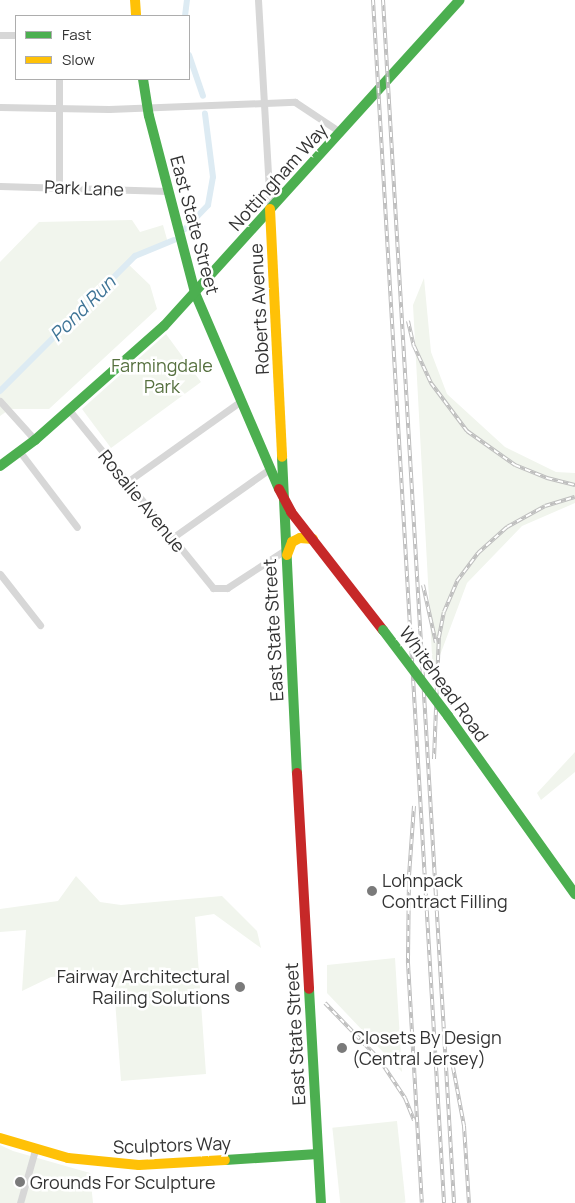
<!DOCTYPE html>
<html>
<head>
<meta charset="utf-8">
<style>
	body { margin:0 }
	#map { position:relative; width:575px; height:1203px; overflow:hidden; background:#fff; font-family:Manrope,sans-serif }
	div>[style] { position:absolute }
	.green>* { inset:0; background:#f1f5ed; transform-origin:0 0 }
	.canal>* { height:6px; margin:-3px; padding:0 3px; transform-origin:3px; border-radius:3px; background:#ddebf3 }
	.street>* { height:7px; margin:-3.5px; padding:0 3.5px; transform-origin:3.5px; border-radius:3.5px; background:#d7d7d7 }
	.fast>* { height:10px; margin:-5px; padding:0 5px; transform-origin:5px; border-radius:5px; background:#4caf50 }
	.slow>* { height:10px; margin:-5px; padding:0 5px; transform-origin:5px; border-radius:5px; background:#ffc107 }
	.jam>* { height:10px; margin:-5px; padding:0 5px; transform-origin:5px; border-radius:5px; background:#c62828 }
	.rail>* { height:4px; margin-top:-2px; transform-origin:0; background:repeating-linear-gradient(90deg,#fff 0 5.5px,#bebebe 0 11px); box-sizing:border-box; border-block:1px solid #bebebe }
	.fast-bridge>* { height:10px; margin:-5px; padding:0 5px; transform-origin:5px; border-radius:5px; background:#4caf50 }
	.dots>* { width:14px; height:14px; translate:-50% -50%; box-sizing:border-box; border:2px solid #fff; border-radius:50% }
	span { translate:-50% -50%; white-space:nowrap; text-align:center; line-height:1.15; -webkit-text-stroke:5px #fff; paint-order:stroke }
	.street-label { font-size:18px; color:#333 }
	.park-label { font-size:18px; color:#56703f }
	.poi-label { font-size:18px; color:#333 }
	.left { translate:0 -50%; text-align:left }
	.right { translate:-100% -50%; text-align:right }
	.water-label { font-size:19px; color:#3f7597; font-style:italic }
	.legend { position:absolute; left:15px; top:15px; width:175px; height:65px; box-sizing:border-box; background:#fff; border:1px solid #adadad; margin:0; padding:6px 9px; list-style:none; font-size:15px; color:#333 }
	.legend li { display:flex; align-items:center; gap:10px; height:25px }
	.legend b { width:25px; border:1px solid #adadad }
</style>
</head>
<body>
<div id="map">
	<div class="green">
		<i style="clip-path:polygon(132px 220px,140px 232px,163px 225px,168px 243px,126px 262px,150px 285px,157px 309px,49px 409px,10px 409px,0 416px,0 262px,39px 222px)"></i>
		<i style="clip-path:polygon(424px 278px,431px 352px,447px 394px,505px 447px,556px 472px,575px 473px,575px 503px,522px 526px,467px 583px,433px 674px,413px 305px)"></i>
		<i style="clip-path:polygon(166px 334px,201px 382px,111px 448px,82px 409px)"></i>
		<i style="clip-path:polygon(575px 752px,575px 772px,541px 800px,537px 793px)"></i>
		<i style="clip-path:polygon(76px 876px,100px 902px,121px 905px,222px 896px,257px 931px,261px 948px,214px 914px,195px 917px,206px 1074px,121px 1081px,113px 973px,51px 977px,22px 991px,26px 930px,0 932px,0 909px,58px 901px)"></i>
		<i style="clip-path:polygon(395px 958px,402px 1072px,327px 993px,327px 965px)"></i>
		<i style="left:397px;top:1121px;width:82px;height:65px;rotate:84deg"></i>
		<i style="clip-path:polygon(0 1145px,13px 1151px,90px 1173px,93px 1203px,0 1203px)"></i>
	</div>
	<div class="canal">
		<i style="left:185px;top:16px;width:16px;rotate:-83deg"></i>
		<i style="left:189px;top:55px;width:43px;rotate:71.1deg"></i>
		<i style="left:185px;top:229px;width:33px;rotate:-46deg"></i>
		<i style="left:208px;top:205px;width:28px;rotate:-80deg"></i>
		<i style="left:213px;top:177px;width:64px;rotate:-97.2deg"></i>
		<i style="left:0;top:391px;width:191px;rotate:-45deg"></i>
		<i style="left:135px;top:256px;width:42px;rotate:-22.3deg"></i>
	</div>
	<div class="street">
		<i style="left:258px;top:0;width:209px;rotate:86.7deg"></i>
		<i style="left:0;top:35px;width:16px"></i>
		<i style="left:59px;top:79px;width:106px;rotate:90deg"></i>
		<i style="left:0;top:107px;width:109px;rotate:1.1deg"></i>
		<i style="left:109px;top:109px;width:186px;rotate:-2.2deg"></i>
		<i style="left:295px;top:102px;width:54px;rotate:33.7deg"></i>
		<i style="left:0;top:186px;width:168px;rotate:1.7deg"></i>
		<i style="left:0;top:401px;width:52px;rotate:48.1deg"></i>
		<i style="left:69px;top:410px;width:229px;rotate:51deg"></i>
		<i style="left:213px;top:588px;width:14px"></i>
		<i style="left:227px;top:588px;width:69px;rotate:-33.2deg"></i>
		<i style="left:20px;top:452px;width:94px;rotate:52.8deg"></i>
		<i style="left:127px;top:482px;width:140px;rotate:-35.4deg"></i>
		<i style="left:172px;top:538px;width:121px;rotate:-35.3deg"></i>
		<i style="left:0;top:574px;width:65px;rotate:51.9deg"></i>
		<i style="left:20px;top:1203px;width:55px;rotate:-74.2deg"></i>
	</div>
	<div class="fast">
		<i style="left:143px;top:79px;width:37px;rotate:81deg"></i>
		<i style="left:149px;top:116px;width:183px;rotate:75.4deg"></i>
		<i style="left:195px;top:293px;width:213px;rotate:66.8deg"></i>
		<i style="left:282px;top:457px;width:316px;rotate:87.3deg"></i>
		<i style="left:0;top:466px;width:44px;rotate:-36.6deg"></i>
		<i style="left:35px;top:440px;width:172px;rotate:-41.5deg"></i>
		<i style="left:164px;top:326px;width:440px;rotate:-47.8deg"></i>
		<i style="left:448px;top:716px;width:219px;rotate:54.5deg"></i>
		<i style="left:309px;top:989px;width:214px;rotate:86.8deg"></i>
		<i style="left:225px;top:1160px;width:93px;rotate:-3.7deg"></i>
	</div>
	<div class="slow">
		<i style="left:135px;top:0;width:16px;rotate:86deg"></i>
		<i style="left:270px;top:209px;width:248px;rotate:87.2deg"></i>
		<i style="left:287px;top:555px;width:14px;rotate:-69deg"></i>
		<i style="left:292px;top:542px;width:9px;rotate:-27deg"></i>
		<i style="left:300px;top:538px;width:13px;rotate:4deg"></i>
		<i style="left:0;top:1138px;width:71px;rotate:16.4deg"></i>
		<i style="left:68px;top:1158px;width:71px;rotate:5.6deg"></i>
		<i style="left:139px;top:1165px;width:86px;rotate:-3.3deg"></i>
	</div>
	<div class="jam">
		<i style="left:279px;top:489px;width:26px;rotate:62deg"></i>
		<i style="left:291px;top:512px;width:150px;rotate:52.1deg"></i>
		<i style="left:297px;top:773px;width:216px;rotate:86.8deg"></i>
	</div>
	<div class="rail">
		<i style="left:373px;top:0;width:1205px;rotate:86.62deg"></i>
		<i style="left:383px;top:0;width:1205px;rotate:86.62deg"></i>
		<i style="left:408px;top:321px;width:26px;rotate:77deg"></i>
		<i style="left:414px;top:346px;width:41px;rotate:65.3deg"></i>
		<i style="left:431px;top:383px;width:60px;rotate:53.1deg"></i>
		<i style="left:467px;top:431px;width:59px;rotate:35.3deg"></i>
		<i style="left:515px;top:465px;width:35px;rotate:22deg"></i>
		<i style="left:547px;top:478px;width:29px;rotate:14deg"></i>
		<i style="left:423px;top:585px;width:59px;rotate:77.4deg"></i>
		<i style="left:434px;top:759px;width:122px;rotate:-87.7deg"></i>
		<i style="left:439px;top:637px;width:25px;rotate:-79deg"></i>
		<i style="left:444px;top:612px;width:34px;rotate:-67deg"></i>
		<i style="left:457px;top:581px;width:35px;rotate:-53deg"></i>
		<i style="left:478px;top:553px;width:39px;rotate:-42deg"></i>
		<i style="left:507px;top:527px;width:43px;rotate:-28.9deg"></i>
		<i style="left:545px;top:506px;width:31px;rotate:-17deg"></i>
		<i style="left:414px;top:806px;width:70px;rotate:94.1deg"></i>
		<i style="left:409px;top:876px;width:87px;rotate:90.7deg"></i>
		<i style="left:408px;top:963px;width:240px;rotate:86.7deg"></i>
		<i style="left:325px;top:1003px;width:78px;rotate:46deg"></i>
		<i style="left:379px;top:1059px;width:47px;rotate:56.3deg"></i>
		<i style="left:405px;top:1098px;width:24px;rotate:68deg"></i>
		<i style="left:453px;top:1067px;width:60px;rotate:79.4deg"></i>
		<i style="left:464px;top:1126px;width:77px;rotate:86.3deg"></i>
	</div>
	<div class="fast-bridge">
		<i style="left:383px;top:630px;width:108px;rotate:52.9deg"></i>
	</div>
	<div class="dots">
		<i style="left:372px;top:891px;background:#7a7a7a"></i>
		<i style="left:240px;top:987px;background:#7a7a7a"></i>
		<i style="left:342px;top:1048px;background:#7a7a7a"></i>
		<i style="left:20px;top:1182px;background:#7a7a7a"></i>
	</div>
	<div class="street-label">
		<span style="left:278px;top:177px;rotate:-48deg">Nottingham Way</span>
		<span style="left:84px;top:188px;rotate:2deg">Park Lane</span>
		<span style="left:195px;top:225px;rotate:75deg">East State Street</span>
		<span style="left:259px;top:309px;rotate:-93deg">Roberts Avenue</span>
		<span style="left:142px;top:501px;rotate:51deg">Rosalie Avenue</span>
		<span style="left:273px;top:630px;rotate:-93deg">East State Street</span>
		<span style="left:444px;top:684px;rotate:54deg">Whitehead Road</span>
		<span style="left:295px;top:1034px;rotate:-93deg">East State Street</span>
		<span style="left:172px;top:1145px;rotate:-2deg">Sculptors Way</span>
	</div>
	<div class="park-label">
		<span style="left:162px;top:376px">Farmingdale<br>Park</span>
	</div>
	<div class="poi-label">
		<span class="left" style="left:382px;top:891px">Lohnpack<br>Contract Filling</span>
		<span class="right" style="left:230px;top:987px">Fairway Architectural<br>Railing Solutions</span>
		<span class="left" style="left:352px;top:1048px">Closets By Design<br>(Central Jersey)</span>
		<span class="left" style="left:30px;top:1182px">Grounds For Sculpture</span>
	</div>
	<div class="water-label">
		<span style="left:83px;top:309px;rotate:-45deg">Pond Run</span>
	</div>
	<ul class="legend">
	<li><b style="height:6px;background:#4caf50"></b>Fast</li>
	<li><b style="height:6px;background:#ffc107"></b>Slow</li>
	</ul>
</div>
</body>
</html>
